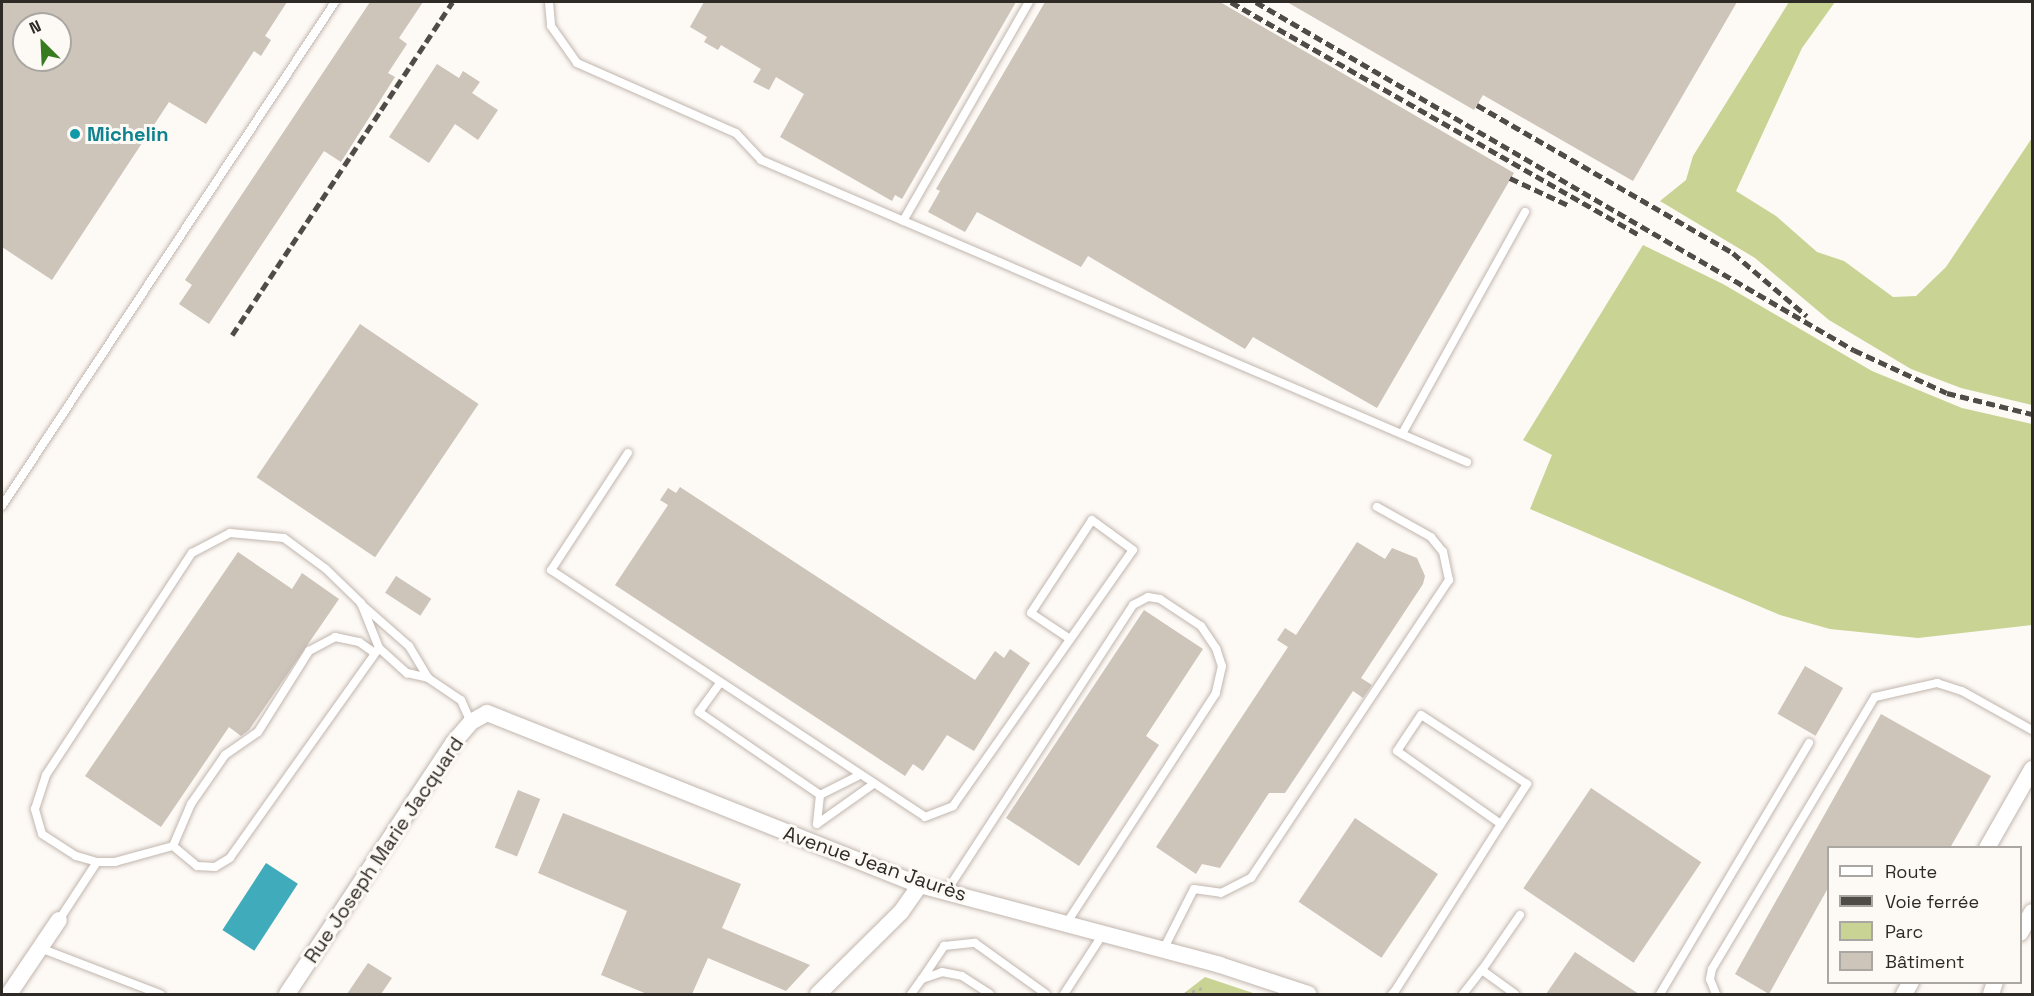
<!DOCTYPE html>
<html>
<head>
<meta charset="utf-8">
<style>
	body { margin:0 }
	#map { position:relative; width:2034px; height:996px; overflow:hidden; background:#fdf9f5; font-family:"Space Grotesk",sans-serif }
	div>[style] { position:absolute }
	.green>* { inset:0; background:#c9d394 }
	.water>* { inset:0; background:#40abba; transform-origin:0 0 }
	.building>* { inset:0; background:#cdc4ba; transform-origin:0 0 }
	.path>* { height:3px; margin-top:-1.5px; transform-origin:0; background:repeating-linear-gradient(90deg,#b6b2ae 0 3px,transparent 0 7.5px) }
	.roads { filter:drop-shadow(0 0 2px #c1b6ae) drop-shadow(0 0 2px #c1b6ae) }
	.lane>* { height:8px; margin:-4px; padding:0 4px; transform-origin:4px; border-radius:4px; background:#fff }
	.street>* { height:16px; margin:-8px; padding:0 8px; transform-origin:8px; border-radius:8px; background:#fff }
	.rail>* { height:4.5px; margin-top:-2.25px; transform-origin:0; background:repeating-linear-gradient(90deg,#4f4b47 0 9px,transparent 0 13.5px) }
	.dots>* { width:16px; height:16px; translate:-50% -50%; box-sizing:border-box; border:3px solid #fdf9f5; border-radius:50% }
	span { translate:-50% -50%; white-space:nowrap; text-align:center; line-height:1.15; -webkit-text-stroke:6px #fdf9f5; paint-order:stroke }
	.culture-label { font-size:20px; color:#0d838f; font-weight:700 }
	.left { translate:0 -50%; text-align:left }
	.street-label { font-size:20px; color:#2e2a26 }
	.frame { position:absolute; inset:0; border:3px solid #2e2a26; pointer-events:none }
	.legend { position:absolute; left:1827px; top:846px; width:195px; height:138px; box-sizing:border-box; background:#fdf9f5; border:2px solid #aaa6a2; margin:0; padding:8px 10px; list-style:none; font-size:18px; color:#2e2a26 }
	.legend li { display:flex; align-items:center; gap:12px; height:30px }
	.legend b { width:30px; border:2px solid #aaa6a2 }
	.north { position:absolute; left:12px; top:12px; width:60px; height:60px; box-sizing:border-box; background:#fdf9f5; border:2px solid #aaa6a2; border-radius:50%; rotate:336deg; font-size:16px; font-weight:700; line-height:24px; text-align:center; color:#2e2a26 }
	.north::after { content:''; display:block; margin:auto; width:21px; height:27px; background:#377c1f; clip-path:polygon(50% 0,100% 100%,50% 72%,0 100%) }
</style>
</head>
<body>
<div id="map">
	<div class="green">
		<i style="clip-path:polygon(1789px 2px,1835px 2px,1802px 48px,1736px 191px,1776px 216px,1817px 252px,1844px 261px,1893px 297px,1916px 296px,1946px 267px,2032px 138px,2032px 405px,1961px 388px,1911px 369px,1829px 320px,1755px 258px,1660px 201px,1686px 180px,1693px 156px)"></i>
		<i style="clip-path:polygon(1643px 245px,1723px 284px,1872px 371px,1962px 408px,2032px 424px,2032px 625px,1918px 638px,1830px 629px,1780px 615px,1530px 509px,1552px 455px,1523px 440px)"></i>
		<i style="clip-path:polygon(1205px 977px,1256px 994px,1183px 994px)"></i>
	</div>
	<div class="water">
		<i style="left:266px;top:863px;width:38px;height:80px;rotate:33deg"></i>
	</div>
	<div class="building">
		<i style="clip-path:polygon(evenodd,2px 2px,287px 2px,265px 36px,271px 40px,261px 56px,254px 51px,206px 124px,169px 102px,52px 280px,2px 247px,2px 2px,24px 24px,60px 24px,60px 60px,24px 60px,24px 24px)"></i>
		<i style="clip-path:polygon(370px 2px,423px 2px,399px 38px,407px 44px,388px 73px,395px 77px,341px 162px,324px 151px,209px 324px,179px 304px,192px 285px,185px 280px)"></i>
		<i style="clip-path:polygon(704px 2px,1016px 2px,902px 199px,895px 195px,892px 201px,780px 137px,804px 94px,776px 77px,769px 90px,753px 82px,761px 69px,721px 45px,718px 50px,704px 42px,707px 37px,690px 27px)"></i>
		<i style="clip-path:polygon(1045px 2px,1220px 2px,1514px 173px,1377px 408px,1253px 337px,1245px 349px,1088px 256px,1081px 267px,977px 212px,965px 232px,928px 212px,940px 191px,936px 189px)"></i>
		<i style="clip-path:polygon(1287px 2px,1737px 2px,1633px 181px,1483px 95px,1474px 110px)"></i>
		<i style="clip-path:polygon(437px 64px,459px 78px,463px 71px,480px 82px,472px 93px,498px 110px,478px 140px,455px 124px,429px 163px,389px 137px)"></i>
		<i style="left:360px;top:324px;width:143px;height:185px;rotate:34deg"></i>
		<i style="clip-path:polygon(680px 487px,975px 680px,995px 651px,1004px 658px,1010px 649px,1030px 663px,974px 751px,947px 735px,923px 771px,913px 764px,905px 776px,615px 585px,668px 505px,660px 500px,668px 488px,676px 493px)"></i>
		<i style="clip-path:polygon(1357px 542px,1385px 559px,1392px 548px,1417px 558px,1425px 576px,1423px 584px,1361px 678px,1372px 685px,1363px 698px,1353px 691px,1285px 793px,1269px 793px,1220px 868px,1202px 864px,1196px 874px,1156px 847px,1288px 647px,1277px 640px,1285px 628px,1296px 635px)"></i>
		<i style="clip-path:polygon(238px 552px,292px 589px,302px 573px,339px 599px,249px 730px,241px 736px,229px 727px,161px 827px,85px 776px)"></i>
		<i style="left:396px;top:576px;width:42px;height:20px;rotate:33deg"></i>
		<i style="clip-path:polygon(1144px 610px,1203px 649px,1146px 736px,1159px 745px,1079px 866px,1006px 818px)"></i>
		<i style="left:1805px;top:666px;width:44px;height:55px;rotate:30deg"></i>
		<i style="clip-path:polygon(1881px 714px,1991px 776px,1950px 848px,1828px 848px,1828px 888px,1769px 994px,1735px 974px)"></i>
		<i style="left:1591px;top:788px;width:133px;height:121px;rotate:34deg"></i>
		<i style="left:518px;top:790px;width:24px;height:62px;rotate:22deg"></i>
		<i style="clip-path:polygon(563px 813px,741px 884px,722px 928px,810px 965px,786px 991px,708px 958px,692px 994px,647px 994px,601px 975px,627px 911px,538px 873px)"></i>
		<i style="left:1355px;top:818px;width:100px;height:101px;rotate:34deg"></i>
		<i style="clip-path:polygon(1575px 952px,1590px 962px,1639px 994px,1546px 994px)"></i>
		<i style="clip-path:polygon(368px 963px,392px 978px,381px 994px,347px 994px)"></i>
	</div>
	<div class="path">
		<i style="left:1185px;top:994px;width:21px;rotate:-19deg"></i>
	</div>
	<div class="roads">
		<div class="lane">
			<i style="left:549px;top:2px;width:24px;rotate:85deg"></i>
			<i style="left:551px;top:26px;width:45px;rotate:54.9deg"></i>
			<i style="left:577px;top:63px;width:174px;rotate:23.8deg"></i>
			<i style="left:736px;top:133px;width:37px;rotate:47deg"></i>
			<i style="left:761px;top:160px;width:768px;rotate:23.16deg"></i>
			<i style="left:903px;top:221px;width:253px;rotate:-60.1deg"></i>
			<i style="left:1402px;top:434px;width:254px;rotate:-61deg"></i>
			<i style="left:628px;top:453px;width:140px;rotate:123.3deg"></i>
			<i style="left:551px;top:570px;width:448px;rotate:33.4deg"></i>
			<i style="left:925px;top:817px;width:30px;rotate:-21deg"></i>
			<i style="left:953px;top:806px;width:313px;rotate:-54.9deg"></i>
			<i style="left:1133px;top:550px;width:51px;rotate:-143.8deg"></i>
			<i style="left:1092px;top:520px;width:111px;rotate:123.3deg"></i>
			<i style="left:1031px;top:613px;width:47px;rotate:33.7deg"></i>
			<i style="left:2px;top:506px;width:604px;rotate:-56.55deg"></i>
			<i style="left:361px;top:604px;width:64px;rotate:41.2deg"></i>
			<i style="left:409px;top:646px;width:37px;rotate:59deg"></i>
			<i style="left:379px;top:648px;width:257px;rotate:125.4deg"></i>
			<i style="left:230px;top:858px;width:17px;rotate:149deg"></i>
			<i style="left:215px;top:867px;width:18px;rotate:-177deg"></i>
			<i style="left:197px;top:866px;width:31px;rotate:-140deg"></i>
			<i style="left:173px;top:846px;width:60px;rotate:164.6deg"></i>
			<i style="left:115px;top:862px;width:18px;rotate:180deg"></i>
			<i style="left:97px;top:862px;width:22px;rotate:-164deg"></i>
			<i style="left:76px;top:856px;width:40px;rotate:-147.1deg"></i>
			<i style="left:42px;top:834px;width:26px;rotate:-106deg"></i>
			<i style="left:35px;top:809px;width:36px;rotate:-72deg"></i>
			<i style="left:46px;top:775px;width:266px;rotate:-56.7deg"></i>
			<i style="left:192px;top:553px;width:43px;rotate:-27.8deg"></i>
			<i style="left:230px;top:533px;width:54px;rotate:5.3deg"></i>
			<i style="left:284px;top:538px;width:52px;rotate:36.4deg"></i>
			<i style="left:326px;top:569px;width:49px;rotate:44.2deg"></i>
			<i style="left:361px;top:603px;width:48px;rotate:68.2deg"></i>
			<i style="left:379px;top:648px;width:38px;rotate:42deg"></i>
			<i style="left:407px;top:673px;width:22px;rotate:13deg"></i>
			<i style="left:428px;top:678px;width:40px;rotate:34deg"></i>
			<i style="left:461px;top:700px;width:24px;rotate:66deg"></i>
			<i style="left:720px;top:683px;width:36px;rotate:126deg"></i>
			<i style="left:699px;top:712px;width:147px;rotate:34.4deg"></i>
			<i style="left:820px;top:795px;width:42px;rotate:-26.6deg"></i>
			<i style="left:820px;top:795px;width:29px;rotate:96deg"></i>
			<i style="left:817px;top:824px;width:67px;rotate:-35.3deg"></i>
			<i style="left:173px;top:846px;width:46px;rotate:-66.8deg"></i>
			<i style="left:191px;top:804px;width:60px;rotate:-55.2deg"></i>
			<i style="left:225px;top:755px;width:40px;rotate:-34.9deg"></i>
			<i style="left:258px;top:732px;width:96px;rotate:-57.8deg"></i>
			<i style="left:309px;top:651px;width:30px;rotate:-28deg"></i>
			<i style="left:335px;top:637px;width:25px;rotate:12deg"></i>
			<i style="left:359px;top:642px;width:19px;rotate:35deg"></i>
			<i style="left:946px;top:892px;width:343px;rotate:-56.9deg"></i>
			<i style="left:1133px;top:605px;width:17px;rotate:-28deg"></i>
			<i style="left:1148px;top:597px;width:12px;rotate:9deg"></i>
			<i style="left:1160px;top:599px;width:49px;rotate:33.4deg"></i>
			<i style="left:1201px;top:626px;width:27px;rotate:56deg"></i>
			<i style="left:1216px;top:648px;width:19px;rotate:72deg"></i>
			<i style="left:1222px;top:666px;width:28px;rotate:103deg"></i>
			<i style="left:1216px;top:693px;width:275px;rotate:123deg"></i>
			<i style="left:59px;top:920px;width:69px;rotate:-56.8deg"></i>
			<i style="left:40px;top:948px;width:129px;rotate:21deg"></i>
			<i style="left:1163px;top:950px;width:68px;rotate:-63.1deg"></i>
			<i style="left:1194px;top:889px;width:27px;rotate:8deg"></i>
			<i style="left:1221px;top:893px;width:34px;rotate:-27deg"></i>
			<i style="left:1251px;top:878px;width:358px;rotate:-56.4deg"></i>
			<i style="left:1449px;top:580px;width:29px;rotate:-102deg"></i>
			<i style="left:1443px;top:552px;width:19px;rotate:-129deg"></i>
			<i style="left:1431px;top:537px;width:62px;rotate:-150.9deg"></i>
			<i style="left:922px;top:979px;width:40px;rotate:-56deg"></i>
			<i style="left:944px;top:946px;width:31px;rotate:-6deg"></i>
			<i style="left:975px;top:943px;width:87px;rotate:35.7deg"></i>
			<i style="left:911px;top:994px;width:19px;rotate:-54deg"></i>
			<i style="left:922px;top:979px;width:21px;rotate:-19deg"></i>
			<i style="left:942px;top:972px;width:20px;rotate:11deg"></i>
			<i style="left:962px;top:976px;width:33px;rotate:33deg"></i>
			<i style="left:1064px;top:994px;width:72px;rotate:-57deg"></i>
			<i style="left:1392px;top:994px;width:4px;rotate:-45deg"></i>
			<i style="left:1395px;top:991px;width:198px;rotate:-57.6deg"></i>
			<i style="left:1501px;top:824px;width:48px;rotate:-57deg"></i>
			<i style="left:1527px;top:784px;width:126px;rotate:-146.9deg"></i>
			<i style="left:1421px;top:715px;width:43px;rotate:123.7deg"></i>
			<i style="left:1397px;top:751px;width:127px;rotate:35.1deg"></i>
			<i style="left:1463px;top:994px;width:31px;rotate:-52deg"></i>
			<i style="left:1515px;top:994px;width:41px;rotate:-144deg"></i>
			<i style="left:1482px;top:970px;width:67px;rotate:-55.4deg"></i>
			<i style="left:1660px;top:994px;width:292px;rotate:-59.3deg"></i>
			<i style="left:1716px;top:994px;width:16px;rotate:-112deg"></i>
			<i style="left:1710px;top:979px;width:10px;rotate:-79deg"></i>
			<i style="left:1712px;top:969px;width:317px;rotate:-59.1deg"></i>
			<i style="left:1875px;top:697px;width:64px;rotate:-12.7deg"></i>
			<i style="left:1937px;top:683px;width:26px;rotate:18deg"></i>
			<i style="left:1962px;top:691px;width:80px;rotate:29.1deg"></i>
		</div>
		<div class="street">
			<i style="left:1987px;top:848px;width:91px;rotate:-60.3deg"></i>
			<i style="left:2020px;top:933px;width:24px;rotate:-60deg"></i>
			<i style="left:9px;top:994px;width:89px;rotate:-56deg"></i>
			<i style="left:287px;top:994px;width:301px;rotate:-56.5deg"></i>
			<i style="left:453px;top:743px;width:28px;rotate:-49deg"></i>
			<i style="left:471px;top:722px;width:18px;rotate:-29deg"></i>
			<i style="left:487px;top:713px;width:466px;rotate:21.7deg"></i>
			<i style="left:920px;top:885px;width:310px;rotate:14.9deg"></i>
			<i style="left:1220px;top:965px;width:93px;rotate:18.2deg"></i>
			<i style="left:818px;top:994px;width:117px;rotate:-44.7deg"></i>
			<i style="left:901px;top:912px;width:33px;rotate:-55deg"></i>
			<i style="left:1904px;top:994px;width:14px;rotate:-60deg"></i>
			<i style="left:1991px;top:994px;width:13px;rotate:-72deg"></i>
		</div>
	</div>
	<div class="rail">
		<i style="left:1231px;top:2px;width:471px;rotate:29.7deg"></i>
		<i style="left:1256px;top:2px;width:692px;rotate:30.2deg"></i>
		<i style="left:1854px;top:350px;width:102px;rotate:24.8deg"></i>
		<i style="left:1947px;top:393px;width:88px;rotate:13.9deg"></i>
		<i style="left:1477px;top:105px;width:296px;rotate:30deg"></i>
		<i style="left:1733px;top:253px;width:97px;rotate:40.4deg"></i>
		<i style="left:1510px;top:178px;width:64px;rotate:25deg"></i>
		<i style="left:232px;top:335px;width:399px;rotate:-56.5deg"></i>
	</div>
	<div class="dots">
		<i style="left:75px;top:134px;background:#0f9aa8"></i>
	</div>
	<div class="culture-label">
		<span class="left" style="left:87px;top:134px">Michelin</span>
	</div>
	<div class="street-label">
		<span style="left:384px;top:850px;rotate:-56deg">Rue Joseph Marie Jacquard</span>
		<span style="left:875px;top:864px;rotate:19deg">Avenue Jean Jaurès</span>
	</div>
	<div class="frame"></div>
	<ul class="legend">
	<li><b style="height:8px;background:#fff"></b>Route</li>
	<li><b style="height:8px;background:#4f4b47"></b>Voie ferrée</li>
	<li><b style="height:16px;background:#c9d394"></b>Parc</li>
	<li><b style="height:16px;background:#cdc4ba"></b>Bâtiment</li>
	</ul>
	<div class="north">N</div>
</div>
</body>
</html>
